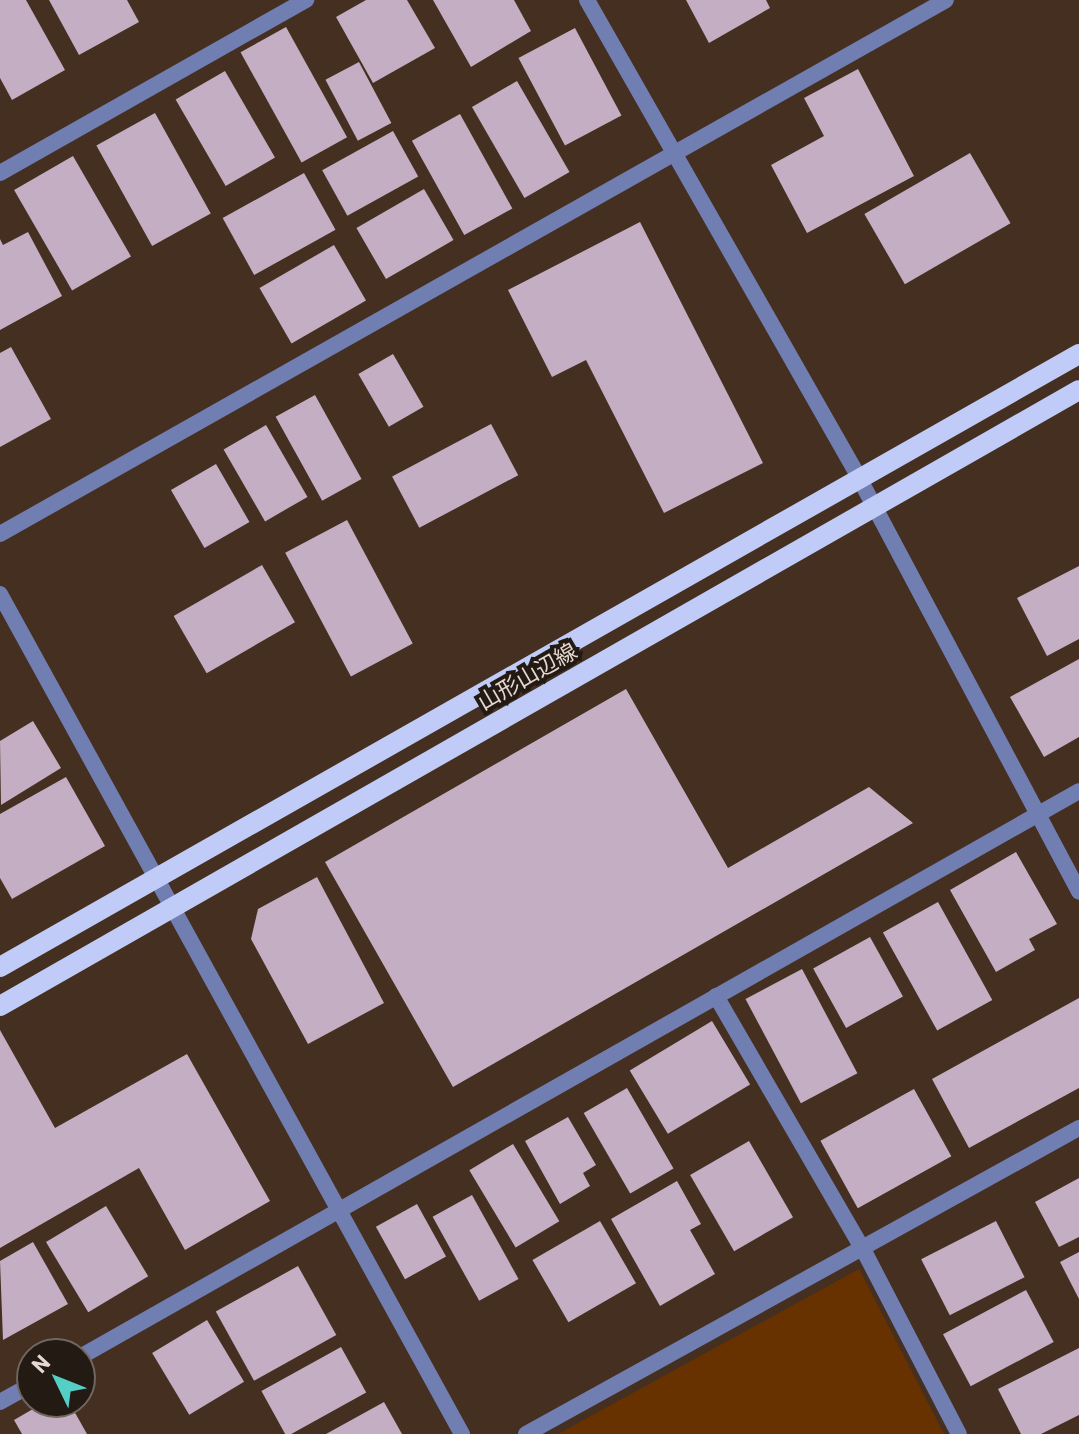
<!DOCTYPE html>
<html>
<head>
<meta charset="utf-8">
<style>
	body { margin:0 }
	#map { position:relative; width:1079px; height:1434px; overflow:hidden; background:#442f21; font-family:Barlow,"Noto Sans JP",sans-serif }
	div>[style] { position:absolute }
	.green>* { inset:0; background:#683200 }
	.building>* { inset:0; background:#c4aec3; transform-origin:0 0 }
	.service>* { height:16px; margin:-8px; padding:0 8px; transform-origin:8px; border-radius:8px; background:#717eb2 }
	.minor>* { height:16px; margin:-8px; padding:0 8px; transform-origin:8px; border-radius:8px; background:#717eb2 }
	.tertiary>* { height:16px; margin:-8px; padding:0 8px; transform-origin:8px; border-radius:8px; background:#717eb2 }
	.primary>* { height:20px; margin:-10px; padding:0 10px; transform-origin:10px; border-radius:10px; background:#c0ccf7 }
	span { translate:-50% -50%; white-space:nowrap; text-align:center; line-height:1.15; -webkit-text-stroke:8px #231a14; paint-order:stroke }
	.street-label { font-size:22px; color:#e7d9d1 }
	.north { position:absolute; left:16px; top:1338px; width:80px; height:80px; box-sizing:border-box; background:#231a14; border:2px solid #716660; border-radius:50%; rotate:313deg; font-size:22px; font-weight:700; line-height:32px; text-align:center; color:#e7d9d1 }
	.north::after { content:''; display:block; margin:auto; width:28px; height:36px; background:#55cec5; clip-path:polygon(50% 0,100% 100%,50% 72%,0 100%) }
</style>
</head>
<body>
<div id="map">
	<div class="green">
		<i style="clip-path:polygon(859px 1269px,944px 1434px,558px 1434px)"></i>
	</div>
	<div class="building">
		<i style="clip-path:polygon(0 0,26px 0,65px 70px,12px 100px,0 78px)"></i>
		<i style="clip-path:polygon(49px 0,127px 0,139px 22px,79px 55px)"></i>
		<i style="clip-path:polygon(366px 0,407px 0,435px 48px,373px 83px,336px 17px)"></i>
		<i style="clip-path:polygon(433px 0,514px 0,531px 31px,471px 67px)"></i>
		<i style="clip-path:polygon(686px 0,766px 0,770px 8px,709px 43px)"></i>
		<i style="left:286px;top:27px;width:126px;height:52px;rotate:61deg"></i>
		<i style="left:575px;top:28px;width:99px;height:64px;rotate:62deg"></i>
		<i style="left:359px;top:62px;width:69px;height:38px;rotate:62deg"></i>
		<i style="clip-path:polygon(858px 69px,914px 176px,807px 233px,771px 165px,824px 136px,804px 98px)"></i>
		<i style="left:225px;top:71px;width:100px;height:57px;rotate:60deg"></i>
		<i style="left:517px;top:81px;width:105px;height:52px;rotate:60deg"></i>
		<i style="left:155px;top:113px;width:115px;height:67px;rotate:61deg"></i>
		<i style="left:460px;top:114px;width:108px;height:55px;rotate:61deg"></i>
		<i style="left:393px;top:131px;width:52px;height:81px;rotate:61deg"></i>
		<i style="left:970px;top:153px;width:81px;height:122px;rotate:60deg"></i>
		<i style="left:73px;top:156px;width:116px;height:68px;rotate:60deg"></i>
		<i style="left:304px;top:173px;width:65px;height:93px;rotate:61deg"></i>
		<i style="left:424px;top:189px;width:59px;height:78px;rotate:60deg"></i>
		<i style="clip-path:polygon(640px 222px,763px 463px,664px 513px,586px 360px,552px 377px,508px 290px)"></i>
		<i style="clip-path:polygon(28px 232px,62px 296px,0 330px,0 239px,3px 245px)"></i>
		<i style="left:334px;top:245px;width:64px;height:86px;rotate:60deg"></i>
		<i style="clip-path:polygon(11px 347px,51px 419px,0 447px,0 353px)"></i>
		<i style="left:393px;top:354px;width:61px;height:40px;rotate:60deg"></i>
		<i style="left:315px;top:395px;width:96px;height:45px;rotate:61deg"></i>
		<i style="left:491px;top:424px;width:58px;height:112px;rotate:62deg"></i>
		<i style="left:266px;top:425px;width:83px;height:49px;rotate:60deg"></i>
		<i style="left:216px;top:464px;width:67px;height:52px;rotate:60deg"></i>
		<i style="left:347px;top:520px;width:140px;height:70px;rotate:62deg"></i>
		<i style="left:262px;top:565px;width:66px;height:102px;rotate:60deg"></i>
		<i style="clip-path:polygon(1079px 566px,1079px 639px,1047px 656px,1017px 598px)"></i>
		<i style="clip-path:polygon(1079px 659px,1079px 737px,1044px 757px,1010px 697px)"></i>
		<i style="clip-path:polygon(626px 689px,728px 868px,869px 787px,913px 823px,453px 1087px,325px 862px)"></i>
		<i style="clip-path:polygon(33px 721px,61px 768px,1px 805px,0 741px)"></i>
		<i style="clip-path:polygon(66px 777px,105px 846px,12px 899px,0 878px,0 814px)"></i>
		<i style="clip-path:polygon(1016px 852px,1057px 924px,1029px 939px,1035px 950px,996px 972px,950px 890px)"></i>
		<i style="clip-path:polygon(317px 877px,384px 1003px,308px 1044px,251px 939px,258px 909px)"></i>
		<i style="left:938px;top:902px;width:112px;height:63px;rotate:61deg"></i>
		<i style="left:870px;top:937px;width:68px;height:65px;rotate:61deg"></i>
		<i style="left:802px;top:969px;width:118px;height:64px;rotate:62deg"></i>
		<i style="clip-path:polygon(1079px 998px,1079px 1088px,969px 1148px,932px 1079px)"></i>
		<i style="left:712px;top:1021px;width:74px;height:96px;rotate:59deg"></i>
		<i style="clip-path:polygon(0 1030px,55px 1128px,187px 1054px,270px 1201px,185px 1250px,139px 1168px,0 1248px)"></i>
		<i style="left:627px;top:1088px;width:93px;height:50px;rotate:60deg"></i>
		<i style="left:914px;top:1089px;width:77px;height:107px;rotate:61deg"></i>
		<i style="clip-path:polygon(568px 1117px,596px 1165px,583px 1173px,590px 1186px,560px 1204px,525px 1141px)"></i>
		<i style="left:749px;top:1141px;width:88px;height:68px;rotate:60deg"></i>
		<i style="left:513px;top:1144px;width:90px;height:51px;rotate:59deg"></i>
		<i style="clip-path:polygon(1079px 1178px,1079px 1237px,1059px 1247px,1035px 1202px)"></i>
		<i style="clip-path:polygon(677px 1181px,701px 1224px,690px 1230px,715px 1274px,660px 1306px,611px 1219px)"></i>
		<i style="left:472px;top:1195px;width:96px;height:45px;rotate:61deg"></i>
		<i style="left:417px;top:1204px;width:60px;height:47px;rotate:61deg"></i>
		<i style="left:106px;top:1206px;width:82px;height:70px;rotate:59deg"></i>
		<i style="left:600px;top:1221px;width:72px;height:78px;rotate:60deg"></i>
		<i style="left:996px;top:1221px;width:63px;height:84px;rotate:63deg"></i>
		<i style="clip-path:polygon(33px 1242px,68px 1304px,3px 1340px,0 1261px)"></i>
		<i style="clip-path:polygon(1079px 1252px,1079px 1299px,1060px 1262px)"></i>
		<i style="left:298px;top:1266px;width:79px;height:94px;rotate:61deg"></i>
		<i style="left:1026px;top:1290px;width:59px;height:94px;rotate:62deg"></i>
		<i style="left:207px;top:1320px;width:72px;height:64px;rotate:59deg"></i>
		<i style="left:341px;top:1347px;width:52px;height:91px;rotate:61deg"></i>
		<i style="clip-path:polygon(1079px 1348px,1079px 1415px,1041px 1434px,1021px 1434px,998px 1389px)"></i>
		<i style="clip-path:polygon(45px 1402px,69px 1402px,87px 1434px,22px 1434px,14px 1420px)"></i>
		<i style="clip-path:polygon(384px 1402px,402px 1434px,326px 1434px)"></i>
	</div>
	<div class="service">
		<i style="left:0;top:173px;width:352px;rotate:-29.5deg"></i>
		<i style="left:0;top:534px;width:1086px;rotate:-29.44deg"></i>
		<i style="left:716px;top:996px;width:295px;rotate:59.9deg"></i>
		<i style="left:864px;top:1251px;width:206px;rotate:62.6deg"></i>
		<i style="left:80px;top:1357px;width:1148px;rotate:-29.53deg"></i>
		<i style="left:0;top:1402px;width:37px;rotate:-29deg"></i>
		<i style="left:526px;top:1434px;width:632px;rotate:-28.96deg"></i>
	</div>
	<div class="minor">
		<i style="left:0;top:594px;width:959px;rotate:61.19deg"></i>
	</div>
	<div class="tertiary">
		<i style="left:587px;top:0;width:546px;rotate:60.33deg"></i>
		<i style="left:857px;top:474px;width:473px;rotate:62deg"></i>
	</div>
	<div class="primary">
		<i style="left:0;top:967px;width:1241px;rotate:-29.6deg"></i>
		<i style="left:0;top:1006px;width:1242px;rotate:-29.72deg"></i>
	</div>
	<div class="street-label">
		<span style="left:527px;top:676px;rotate:-30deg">山形山辺線</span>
	</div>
	<div class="north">N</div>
</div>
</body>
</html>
